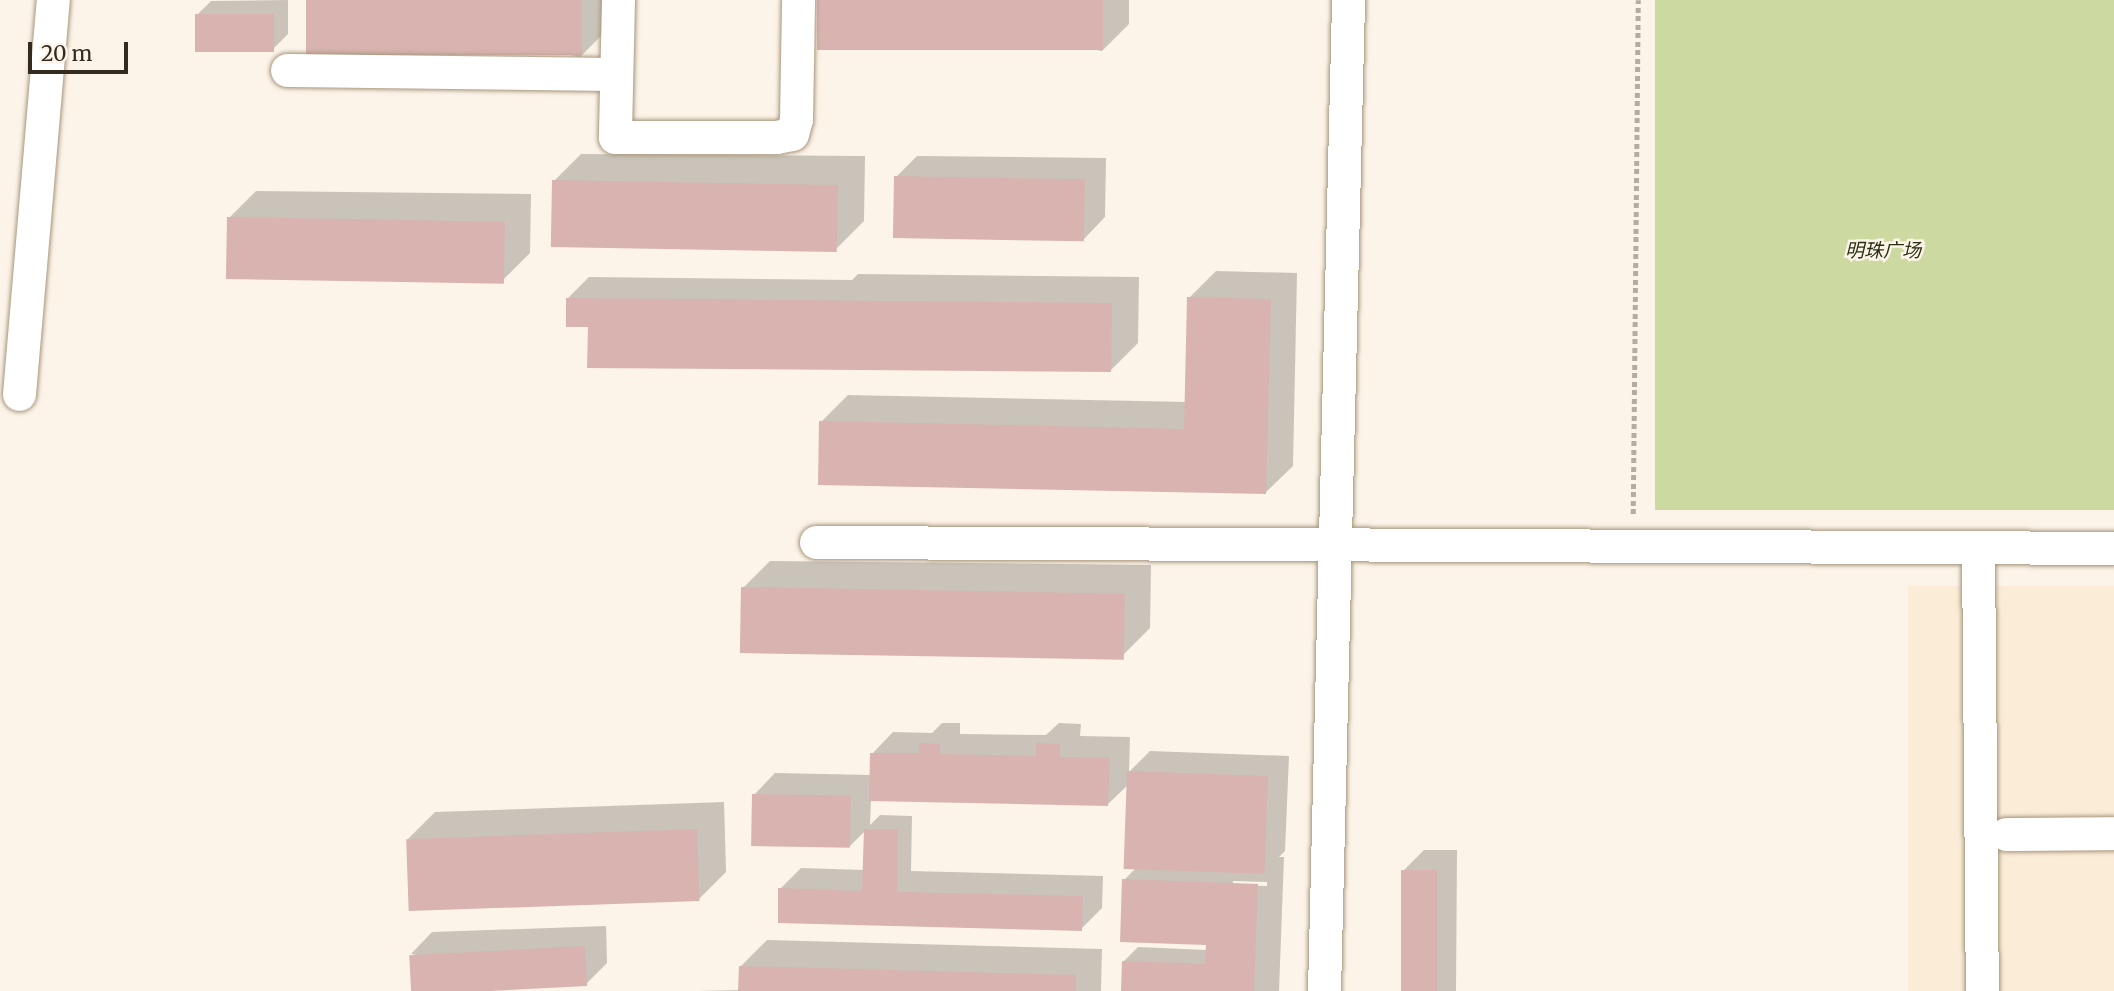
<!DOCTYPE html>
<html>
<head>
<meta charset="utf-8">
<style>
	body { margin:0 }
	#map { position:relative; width:2114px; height:991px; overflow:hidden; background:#fcf4e9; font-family:Merriweather,"Noto Sans SC",serif }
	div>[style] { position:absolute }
	.built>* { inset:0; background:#fbecd7; transform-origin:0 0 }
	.green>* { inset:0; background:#ccdaa1; transform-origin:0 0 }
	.shadow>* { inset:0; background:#0003 }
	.building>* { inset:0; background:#d8b3b0; transform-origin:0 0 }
	.path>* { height:4.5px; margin-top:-2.25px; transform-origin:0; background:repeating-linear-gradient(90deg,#b4aca1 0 5px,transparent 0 8.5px) }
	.roads { filter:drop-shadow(0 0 2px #a8957b) drop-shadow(0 0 2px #a8957b) }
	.minor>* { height:33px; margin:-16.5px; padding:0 16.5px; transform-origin:16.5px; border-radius:16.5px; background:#fff }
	span { translate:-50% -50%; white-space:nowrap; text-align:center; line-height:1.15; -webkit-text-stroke:5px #fcf4e9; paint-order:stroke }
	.park-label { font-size:19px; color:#292f11; font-style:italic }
	.scale { position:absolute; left:28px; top:42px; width:100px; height:32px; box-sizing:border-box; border:4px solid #332b20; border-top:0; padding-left:9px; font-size:21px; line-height:24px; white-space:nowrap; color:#332b20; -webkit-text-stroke:5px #fcf4e9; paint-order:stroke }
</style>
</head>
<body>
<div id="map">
	<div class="built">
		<i style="left:2114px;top:586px;width:405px;height:206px;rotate:90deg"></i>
	</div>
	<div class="green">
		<i style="left:1655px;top:0;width:459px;height:510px"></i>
	</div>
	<div class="shadow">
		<i style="clip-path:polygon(288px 0,288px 34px,274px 48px,197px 15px,211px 1px)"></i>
		<i style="clip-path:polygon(307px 0,608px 0,607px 30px,580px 57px)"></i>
		<i style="clip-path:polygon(819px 0,1129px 0,1129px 24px,1102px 51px)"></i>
		<i style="clip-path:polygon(581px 154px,865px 156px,864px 221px,837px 248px,554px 181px)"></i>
		<i style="clip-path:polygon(917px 156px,1106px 158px,1105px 217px,1084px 239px,896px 177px)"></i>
		<i style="clip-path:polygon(256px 191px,531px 194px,530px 253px,503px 280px,229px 218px)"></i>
		<i style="clip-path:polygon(1216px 271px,1297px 273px,1293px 466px,1265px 493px,821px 422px,848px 395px,1187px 402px,1189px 298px)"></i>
		<i style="clip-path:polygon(858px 274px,1139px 277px,1138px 343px,1111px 370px,589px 326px,568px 298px,589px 277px,852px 280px)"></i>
		<i style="clip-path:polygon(770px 561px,1151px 565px,1150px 628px,1123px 655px,743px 588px)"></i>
		<i style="clip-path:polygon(evenodd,942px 723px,960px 723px,960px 734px,1046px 735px,1059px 723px,1081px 724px,1080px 736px,1130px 737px,1129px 772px,1150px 751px,1289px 756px,1285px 851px,1279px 857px,1284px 857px,1279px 991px,1122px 991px,1123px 962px,1138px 947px,1207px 950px,1208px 943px,1124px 880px,1136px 868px,1129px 784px,1108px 804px,871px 800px,870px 825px,880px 815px,912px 816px,911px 871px,1103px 876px,1102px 908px,1081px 929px,780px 889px,801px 868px,864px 870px,866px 830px,849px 847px,754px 795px,775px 773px,872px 775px,872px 754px,893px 732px,932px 733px,942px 723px,1233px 881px,1267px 882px,1267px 886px,1233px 885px,1233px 881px)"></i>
		<i style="clip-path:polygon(724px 802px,726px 872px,699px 899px,408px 839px,435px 812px)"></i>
		<i style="clip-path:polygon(1424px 850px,1457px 850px,1456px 991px,1401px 991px,1403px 871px)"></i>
		<i style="clip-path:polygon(606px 926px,607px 963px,586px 984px,411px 954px,432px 932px)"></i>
		<i style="clip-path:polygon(767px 940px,1102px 949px,1101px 991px,699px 991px,740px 990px,740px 967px)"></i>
	</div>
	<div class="building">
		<i style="left:306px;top:0;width:276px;height:55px"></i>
		<i style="left:817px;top:0;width:286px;height:50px"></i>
		<i style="left:195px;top:14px;width:79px;height:38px"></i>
		<i style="left:894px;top:176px;width:191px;height:62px;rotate:1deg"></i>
		<i style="left:552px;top:180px;width:286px;height:67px;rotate:1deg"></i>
		<i style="left:227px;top:217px;width:278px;height:62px;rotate:1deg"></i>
		<i style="clip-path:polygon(1187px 297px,1271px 299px,1266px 494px,818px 485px,819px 421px,1184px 429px)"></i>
		<i style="clip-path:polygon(566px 298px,1112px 303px,1111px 372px,587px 368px,588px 327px,566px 327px)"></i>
		<i style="left:741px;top:587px;width:384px;height:66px;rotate:1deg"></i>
		<i style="clip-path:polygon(919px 743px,940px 744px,940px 754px,1036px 756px,1036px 743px,1060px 744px,1060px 757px,1110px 758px,1108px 806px,869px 801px,870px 753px,919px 753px)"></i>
		<i style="left:1127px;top:771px;width:141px;height:98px;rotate:2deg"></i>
		<i style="left:752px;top:794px;width:99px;height:52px;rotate:1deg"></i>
		<i style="left:697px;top:829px;width:72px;height:291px;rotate:88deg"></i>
		<i style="clip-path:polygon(864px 829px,898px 829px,897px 892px,1083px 896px,1082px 931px,778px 923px,778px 888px,862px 891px)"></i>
		<i style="left:1401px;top:870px;width:36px;height:121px"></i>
		<i style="clip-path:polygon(1122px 879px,1258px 884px,1254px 991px,1121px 991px,1122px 961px,1205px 964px,1206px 945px,1120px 942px)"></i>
		<i style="left:585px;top:946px;width:40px;height:176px;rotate:87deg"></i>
		<i style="clip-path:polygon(739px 966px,1076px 975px,1076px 991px,738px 991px)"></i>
	</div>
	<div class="path">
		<i style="left:1633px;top:514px;width:514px;rotate:-89.44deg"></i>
	</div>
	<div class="roads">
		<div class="minor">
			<i style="left:618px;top:0;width:137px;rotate:91.3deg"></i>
			<i style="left:615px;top:137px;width:161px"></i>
			<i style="left:776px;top:137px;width:16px;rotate:-11deg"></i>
			<i style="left:792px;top:134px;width:16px;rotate:-75deg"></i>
			<i style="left:796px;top:119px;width:119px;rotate:-89deg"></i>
			<i style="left:287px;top:70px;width:329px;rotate:0.7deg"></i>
			<i style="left:19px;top:394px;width:395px;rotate:-85.1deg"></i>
			<i style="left:816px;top:542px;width:1298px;rotate:0.26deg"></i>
			<i style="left:1978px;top:548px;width:443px;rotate:89.5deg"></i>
			<i style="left:2006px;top:834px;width:108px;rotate:-0.5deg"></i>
			<i style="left:1324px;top:991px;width:991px;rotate:-88.61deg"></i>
		</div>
	</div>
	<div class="park-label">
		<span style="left:1883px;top:251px">明珠广场</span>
	</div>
	<div class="scale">20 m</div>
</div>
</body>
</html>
